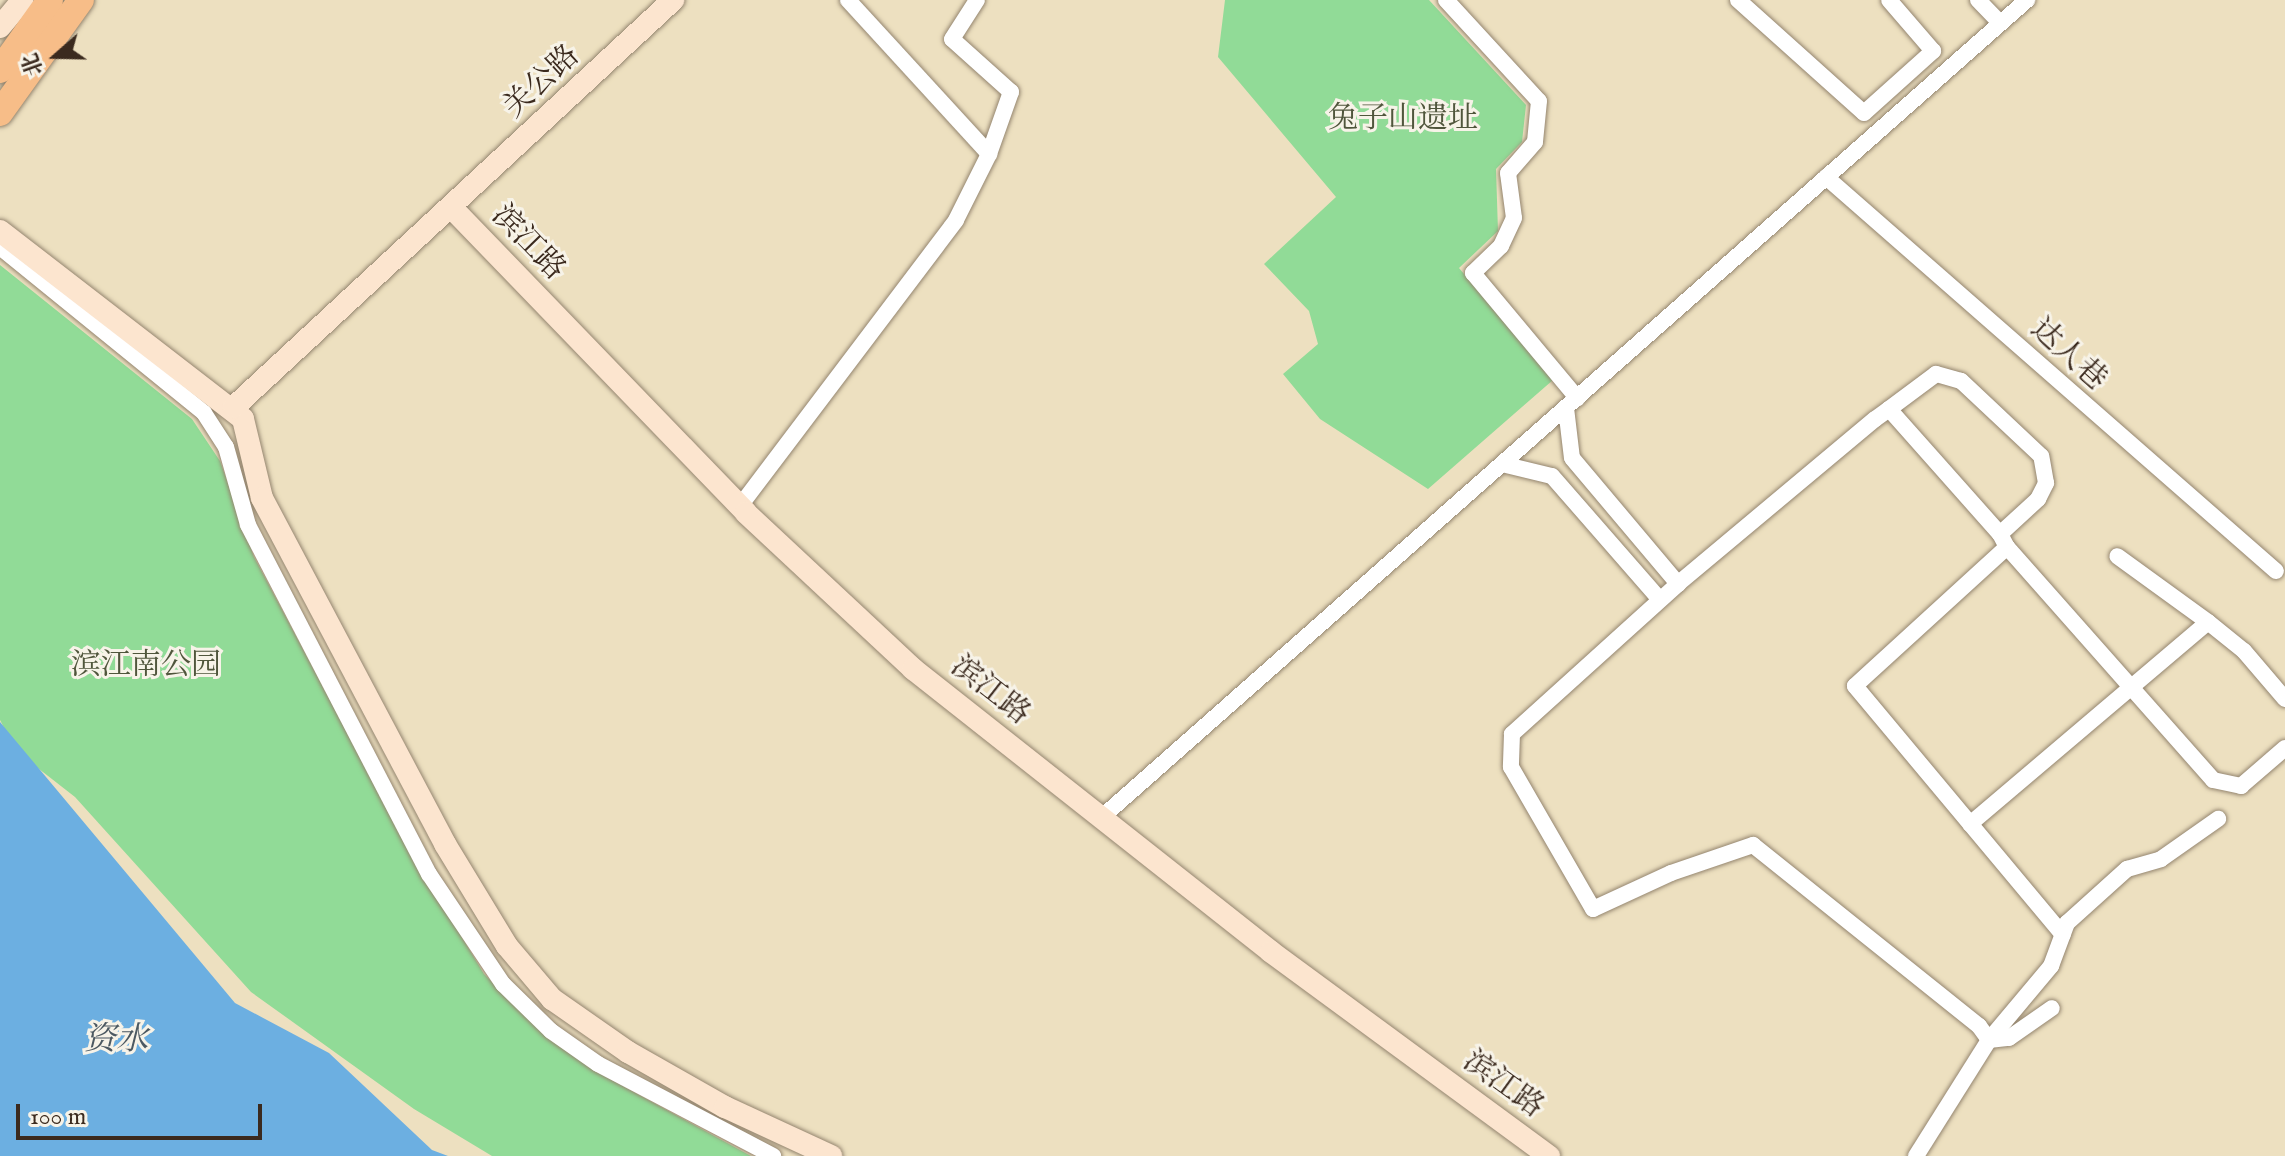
<!DOCTYPE html>
<html>
<head>
<meta charset="utf-8">
<style>
	body { margin:0 }
	#map { position:relative; width:2285px; height:1156px; overflow:hidden; background:#ede0c0; font-family:"IM FELL English","Noto Serif SC",serif }
	div>[style] { position:absolute }
	.green>* { inset:0; background:#91db97 }
	.water>* { inset:0; background:#6cafe1 }
	.roads { filter:drop-shadow(0 0 2px #94856f) drop-shadow(0 0 2px #94856f) }
	.street>* { height:16px; margin:-8px; padding:0 8px; transform-origin:8px; border-radius:8px; background:#fff }
	.secondary>* { height:22px; margin:-11px; padding:0 11px; transform-origin:11px; border-radius:11px; background:#fce5cf }
	.primary>* { height:26px; margin:-13px; padding:0 13px; transform-origin:13px; border-radius:13px; background:#f7bd88 }
	span { translate:-50% -50%; white-space:nowrap; text-align:center; line-height:1.15; -webkit-text-stroke:6px #f7f3e8; paint-order:stroke }
	.street-label { font-size:30px; color:#3b2a1e }
	.park-label { font-size:30px; color:#50563c }
	.water-label { font-size:32px; color:#4c5962; font-style:italic }
	.north { position:absolute; left:16px; top:16px; width:80px; height:80px; -webkit-text-stroke:6px #f7f3e8; paint-order:stroke; rotate:250deg; font-size:22px; font-weight:700; line-height:32px; text-align:center; color:#3b2a1e }
	.north::after { content:''; display:block; margin:auto; width:28px; height:36px; background:#3b2a1e; clip-path:polygon(50% 0,100% 100%,50% 72%,0 100%) }
	.scale { position:absolute; left:16px; top:1104px; width:246px; height:36px; box-sizing:border-box; border:4px solid #3b2a1e; border-top:0; padding-left:10px; font-size:24px; line-height:28px; white-space:nowrap; color:#3b2a1e; -webkit-text-stroke:6px #f7f3e8; paint-order:stroke }
</style>
</head>
<body>
<div id="map">
	<div class="green">
		<i style="clip-path:polygon(1225px 0,1429px 0,1526px 105px,1522px 142px,1496px 169px,1498px 231px,1459px 268px,1553px 380px,1428px 489px,1320px 419px,1283px 374px,1318px 344px,1309px 311px,1264px 264px,1336px 197px,1218px 57px)"></i>
		<i style="clip-path:polygon(0 265px,192px 419px,220px 461px,254px 557px,411px 853px,484px 974px,531px 1021px,597px 1072px,751px 1156px,492px 1156px,414px 1109px,251px 992px,75px 797px,16px 751px,0 720px)"></i>
	</div>
	<div class="water">
		<i style="clip-path:polygon(0 722px,235px 1003px,329px 1053px,432px 1150px,448px 1156px,0 1156px)"></i>
	</div>
	<div class="roads">
		<div class="street">
			<i style="left:848px;top:0;width:209px;rotate:47.5deg"></i>
			<i style="left:1446px;top:0;width:137px;rotate:47.4deg"></i>
			<i style="left:1539px;top:101px;width:41px;rotate:95.6deg"></i>
			<i style="left:1535px;top:142px;width:41px;rotate:131.1deg"></i>
			<i style="left:1508px;top:173px;width:45px;rotate:82.4deg"></i>
			<i style="left:1514px;top:218px;width:31px;rotate:115deg"></i>
			<i style="left:1501px;top:246px;width:39px;rotate:136deg"></i>
			<i style="left:1473px;top:273px;width:163px;rotate:50.2deg"></i>
			<i style="left:1738px;top:0;width:169px;rotate:41.9deg"></i>
			<i style="left:1864px;top:113px;width:93px;rotate:-41.9deg"></i>
			<i style="left:1933px;top:51px;width:67px;rotate:-130.8deg"></i>
			<i style="left:1978px;top:0;width:32px;rotate:46deg"></i>
			<i style="left:1826px;top:177px;width:598px;rotate:41.2deg"></i>
			<i style="left:0;top:247px;width:263px;rotate:39.1deg"></i>
			<i style="left:204px;top:413px;width:40px;rotate:57.1deg"></i>
			<i style="left:226px;top:447px;width:81px;rotate:74.2deg"></i>
			<i style="left:248px;top:525px;width:393px;rotate:62.6deg"></i>
			<i style="left:429px;top:874px;width:133px;rotate:56.1deg"></i>
			<i style="left:503px;top:984px;width:67px;rotate:44.4deg"></i>
			<i style="left:551px;top:1031px;width:57px;rotate:35.1deg"></i>
			<i style="left:598px;top:1064px;width:198px;rotate:27.7deg"></i>
			<i style="left:1566px;top:408px;width:50px;rotate:83.2deg"></i>
			<i style="left:1572px;top:458px;width:165px;rotate:49.9deg"></i>
			<i style="left:1889px;top:409px;width:167px;rotate:48.4deg"></i>
			<i style="left:2000px;top:534px;width:52px;rotate:-42.6deg"></i>
			<i style="left:2038px;top:499px;width:18px;rotate:-63deg"></i>
			<i style="left:2046px;top:483px;width:27px;rotate:-100deg"></i>
			<i style="left:2041px;top:456px;width:110px;rotate:-136.8deg"></i>
			<i style="left:1961px;top:381px;width:26px;rotate:-164deg"></i>
			<i style="left:1936px;top:374px;width:59px;rotate:143.3deg"></i>
			<i style="left:1889px;top:409px;width:17px;rotate:144deg"></i>
			<i style="left:1875px;top:419px;width:257px;rotate:140.1deg"></i>
			<i style="left:1678px;top:584px;width:224px;rotate:137.9deg"></i>
			<i style="left:1512px;top:734px;width:33px;rotate:92deg"></i>
			<i style="left:1511px;top:767px;width:164px;rotate:60deg"></i>
			<i style="left:1593px;top:909px;width:86px;rotate:-24.8deg"></i>
			<i style="left:1671px;top:873px;width:87px;rotate:-18.9deg"></i>
			<i style="left:1753px;top:845px;width:290px;rotate:38.7deg"></i>
			<i style="left:1979px;top:1026px;width:17px;rotate:54deg"></i>
			<i style="left:1989px;top:1040px;width:20px;rotate:-6deg"></i>
			<i style="left:2009px;top:1038px;width:52px;rotate:-34.9deg"></i>
			<i style="left:1502px;top:464px;width:51px;rotate:13.5deg"></i>
			<i style="left:1552px;top:476px;width:164px;rotate:48.9deg"></i>
			<i style="left:740px;top:506px;width:358px;rotate:-52.9deg"></i>
			<i style="left:956px;top:220px;width:74px;rotate:-63.4deg"></i>
			<i style="left:989px;top:154px;width:66px;rotate:-70.5deg"></i>
			<i style="left:1011px;top:92px;width:79px;rotate:-138.1deg"></i>
			<i style="left:952px;top:39px;width:46px;rotate:-57.3deg"></i>
			<i style="left:2000px;top:534px;width:15px;rotate:62deg"></i>
			<i style="left:2007px;top:547px;width:206px;rotate:137.6deg"></i>
			<i style="left:1855px;top:686px;width:324px;rotate:50.1deg"></i>
			<i style="left:2007px;top:547px;width:311px;rotate:48.5deg"></i>
			<i style="left:2213px;top:780px;width:29px;rotate:12deg"></i>
			<i style="left:2241px;top:786px;width:58px;rotate:-40.8deg"></i>
			<i style="left:2208px;top:622px;width:46px;rotate:38.9deg"></i>
			<i style="left:2244px;top:651px;width:63px;rotate:49.5deg"></i>
			<i style="left:1101px;top:818px;width:1236px;rotate:-41.46deg"></i>
			<i style="left:1970px;top:824px;width:312px;rotate:-40.3deg"></i>
			<i style="left:2208px;top:622px;width:112px;rotate:-144deg"></i>
			<i style="left:1916px;top:1156px;width:137px;rotate:-57.8deg"></i>
			<i style="left:1989px;top:1040px;width:97px;rotate:-50deg"></i>
			<i style="left:2051px;top:966px;width:46px;rotate:-69.6deg"></i>
			<i style="left:2067px;top:923px;width:81px;rotate:-42deg"></i>
			<i style="left:2127px;top:869px;width:35px;rotate:-16deg"></i>
			<i style="left:2161px;top:859px;width:70px;rotate:-35.1deg"></i>
		</div>
		<div class="secondary">
			<i style="left:0;top:27px;width:35px;rotate:-50deg"></i>
			<i style="left:451px;top:207px;width:425px;rotate:46deg"></i>
			<i style="left:746px;top:513px;width:229px;rotate:43deg"></i>
			<i style="left:913px;top:669px;width:456px;rotate:38.3deg"></i>
			<i style="left:1271px;top:952px;width:345px;rotate:36.3deg"></i>
			<i style="left:0;top:231px;width:307px;rotate:37.7deg"></i>
			<i style="left:243px;top:419px;width:81px;rotate:76.5deg"></i>
			<i style="left:262px;top:498px;width:391px;rotate:62.1deg"></i>
			<i style="left:445px;top:844px;width:119px;rotate:58.7deg"></i>
			<i style="left:507px;top:946px;width:70px;rotate:49.7deg"></i>
			<i style="left:552px;top:999px;width:93px;rotate:34.9deg"></i>
			<i style="left:628px;top:1052px;width:112px;rotate:29.6deg"></i>
			<i style="left:725px;top:1107px;width:117px;rotate:24.8deg"></i>
			<i style="left:234px;top:407px;width:599px;rotate:-42.83deg"></i>
		</div>
		<div class="primary">
			<i style="left:0;top:70px;width:86px;rotate:-54.5deg"></i>
			<i style="left:0;top:113px;width:139px;rotate:-54.4deg"></i>
		</div>
	</div>
	<div class="street-label">
		<span style="left:542px;top:82px;rotate:-43deg">关公路</span>
		<span style="left:528px;top:243px;rotate:46deg">滨江路</span>
		<span style="left:2068px;top:355px;rotate:42deg">达人巷</span>
		<span style="left:990px;top:691px;rotate:38deg">滨江路</span>
		<span style="left:1503px;top:1085px;rotate:36deg">滨江路</span>
	</div>
	<div class="park-label">
		<span style="left:1403px;top:119px">兔子山遗址</span>
		<span style="left:146px;top:666px">滨江南公园</span>
	</div>
	<div class="water-label">
		<span style="left:116px;top:1041px">资水</span>
	</div>
	<div class="north">北</div>
	<div class="scale">100 m</div>
</div>
</body>
</html>
